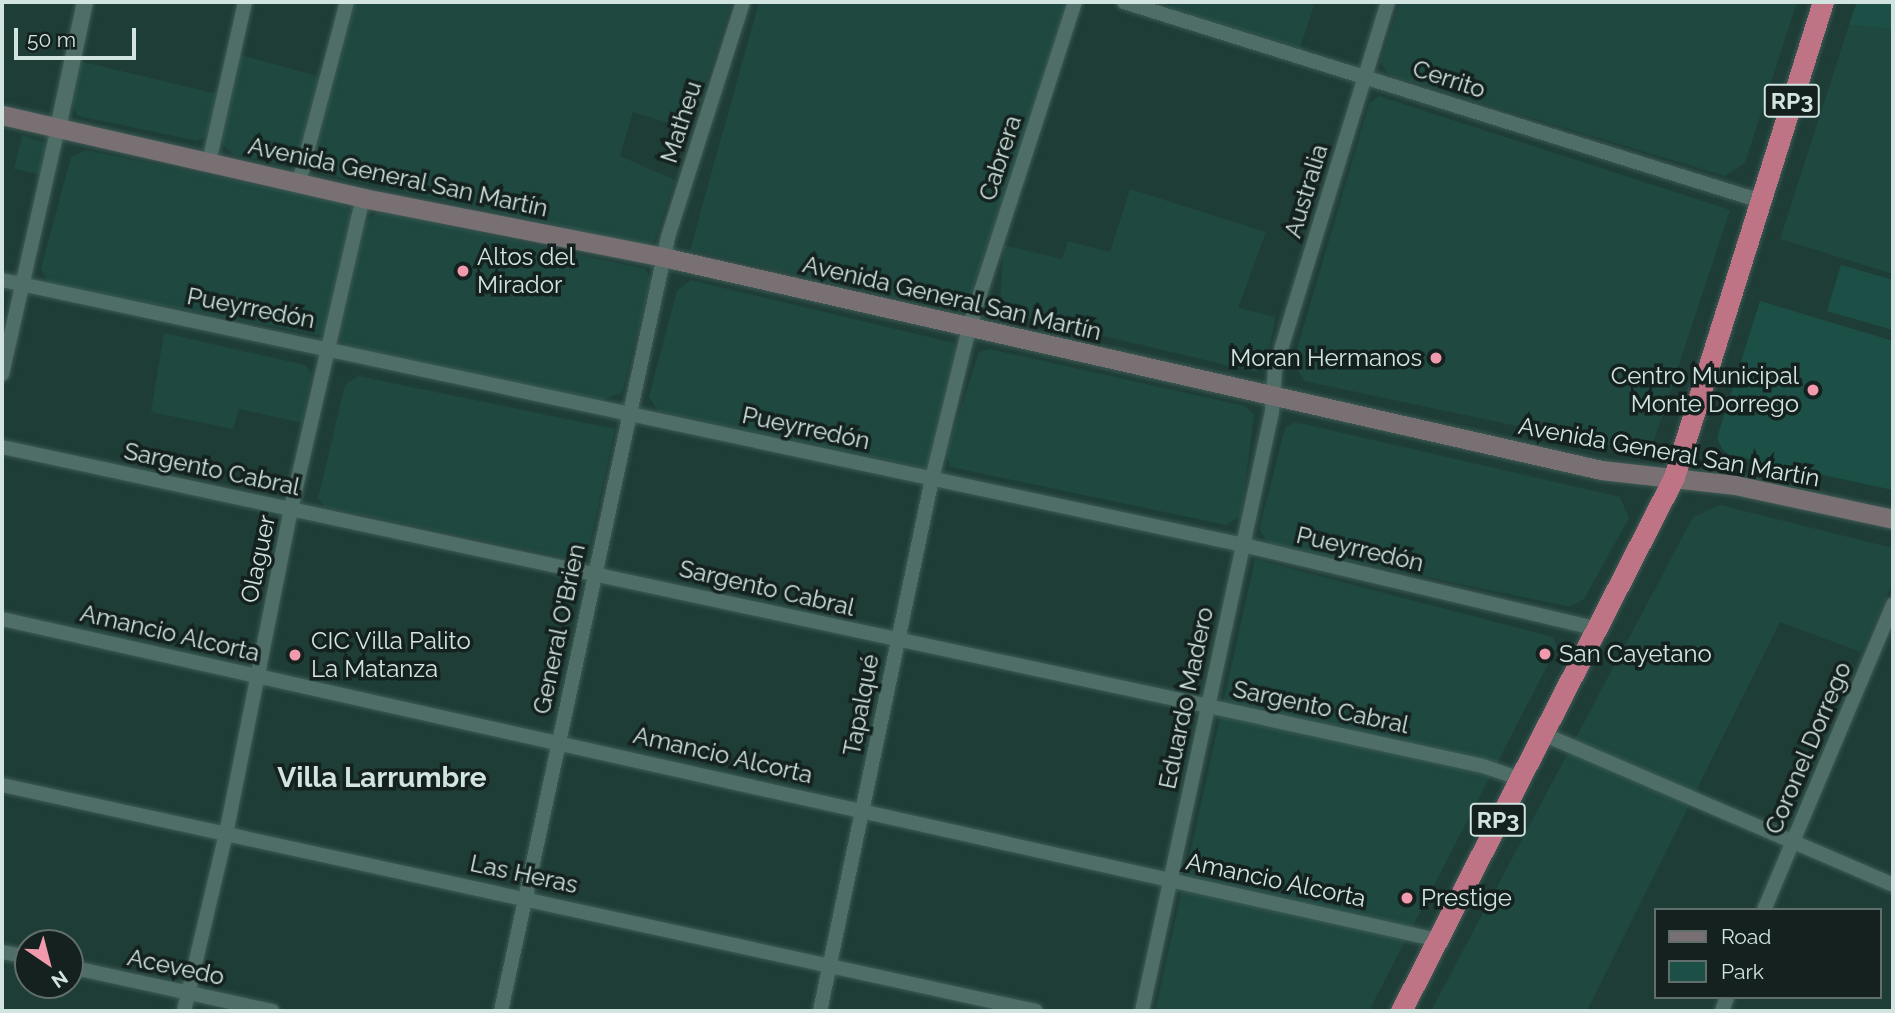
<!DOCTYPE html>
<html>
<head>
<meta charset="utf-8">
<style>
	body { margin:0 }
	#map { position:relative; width:1895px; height:1013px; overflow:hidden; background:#1f3d37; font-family:Raleway,sans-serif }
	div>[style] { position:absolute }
	.built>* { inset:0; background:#1e4840 }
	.green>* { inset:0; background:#1c5046 }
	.roads { filter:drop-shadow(0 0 2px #3e5a55) drop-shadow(0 0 2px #3e5a55) }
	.minor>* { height:14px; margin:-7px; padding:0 7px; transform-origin:7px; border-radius:7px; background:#4e6e67 }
	.tertiary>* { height:16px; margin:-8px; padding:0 8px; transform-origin:8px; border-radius:8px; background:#4e6e67 }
	.secondary>* { height:19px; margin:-9.5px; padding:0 9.5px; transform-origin:9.5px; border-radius:9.5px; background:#787073 }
	.trunk>* { height:21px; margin:-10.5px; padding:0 10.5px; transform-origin:10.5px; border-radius:10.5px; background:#bf7486 }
	.dots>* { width:19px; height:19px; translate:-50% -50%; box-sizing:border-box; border:4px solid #14211e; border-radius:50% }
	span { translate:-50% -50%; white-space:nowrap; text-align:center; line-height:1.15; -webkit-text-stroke:7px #14211e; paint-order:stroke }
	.shield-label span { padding:2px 5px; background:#14211e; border:2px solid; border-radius:5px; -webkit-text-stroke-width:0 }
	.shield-label { font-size:23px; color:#d2e4df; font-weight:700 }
	.street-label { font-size:24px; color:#d2e4df }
	.poi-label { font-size:24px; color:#d2e4df }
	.left { translate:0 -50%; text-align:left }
	.right { translate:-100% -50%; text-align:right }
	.quarter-label { font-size:28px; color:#d2e4df; font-weight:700 }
	.frame { position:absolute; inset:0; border:4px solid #d2e4df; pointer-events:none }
	.legend { position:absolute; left:1654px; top:908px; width:228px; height:91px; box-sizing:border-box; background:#14211e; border:2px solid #606f6b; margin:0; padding:9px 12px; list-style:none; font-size:21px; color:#d2e4df }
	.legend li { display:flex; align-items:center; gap:14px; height:35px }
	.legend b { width:35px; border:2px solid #606f6b }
	.north { position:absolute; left:14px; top:929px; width:70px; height:70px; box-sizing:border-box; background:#14211e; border:2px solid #606f6b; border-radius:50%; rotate:145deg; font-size:19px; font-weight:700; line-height:28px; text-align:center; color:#d2e4df }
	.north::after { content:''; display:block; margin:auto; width:24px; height:32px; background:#f29aad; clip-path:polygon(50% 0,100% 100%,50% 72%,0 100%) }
	.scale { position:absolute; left:14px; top:28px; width:122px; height:32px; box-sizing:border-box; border:4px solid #d2e4df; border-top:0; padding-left:9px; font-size:21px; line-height:24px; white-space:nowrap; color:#d2e4df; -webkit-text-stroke:5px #14211e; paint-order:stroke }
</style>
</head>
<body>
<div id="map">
	<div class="built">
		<i style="clip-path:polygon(354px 2px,732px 2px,691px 130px,633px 112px,620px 156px,675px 180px,655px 240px,645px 245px,319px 173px,311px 159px)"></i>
		<i style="clip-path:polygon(759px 2px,1073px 2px,964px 313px,690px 250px)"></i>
		<i style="clip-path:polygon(1171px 2px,1315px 2px,1300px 48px,1169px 8px)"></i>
		<i style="clip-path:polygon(1400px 2px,1797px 2px,1745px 163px,1725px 176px,1389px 75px,1380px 62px)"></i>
		<i style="clip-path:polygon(1849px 25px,1893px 29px,1893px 274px,1780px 239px)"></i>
		<i style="clip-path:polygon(240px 55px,322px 77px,301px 156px,295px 162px,286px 165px,234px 155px,223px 145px,220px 136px)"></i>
		<i style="clip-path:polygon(79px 61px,218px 94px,208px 136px,197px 141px,78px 116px,70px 102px)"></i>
		<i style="clip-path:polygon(1379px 96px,1730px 210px,1654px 441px,1644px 453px,1304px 381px,1293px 362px,1369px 104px)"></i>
		<i style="clip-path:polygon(22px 135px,47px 143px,43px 175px,14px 169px)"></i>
		<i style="clip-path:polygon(86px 150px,344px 203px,352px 215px,324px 336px,49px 284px,41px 268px,71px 157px)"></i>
		<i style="clip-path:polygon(1130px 189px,1266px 232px,1238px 308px,1276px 317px,1267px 358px,1256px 372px,1005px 313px,1000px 302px,1004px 245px,1062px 259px,1068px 241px,1110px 252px)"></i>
		<i style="clip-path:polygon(378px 211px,645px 269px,651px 279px,622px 393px,602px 400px,346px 347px,338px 337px,363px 224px)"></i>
		<i style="clip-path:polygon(691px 280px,954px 343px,958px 353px,928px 469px,658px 411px,649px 396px,677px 291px)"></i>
		<i style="clip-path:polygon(164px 333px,305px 365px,312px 373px,302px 423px,239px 409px,233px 429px,151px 412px)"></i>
		<i style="clip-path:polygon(990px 349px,1245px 406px,1254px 415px,1241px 516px,1226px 525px,950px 467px,946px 453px,979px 352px)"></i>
		<i style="clip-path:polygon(358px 376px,615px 429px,586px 562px,325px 507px,318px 498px,345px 385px)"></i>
		<i style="clip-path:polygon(1295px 422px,1620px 497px,1629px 518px,1584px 599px,1570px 607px,1269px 544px,1259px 529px,1285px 428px)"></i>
		<i style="clip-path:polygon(1720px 505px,1893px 548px,1893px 582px,1861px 652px,1780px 622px,1587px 1011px,1431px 1011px,1693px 517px)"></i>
		<i style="clip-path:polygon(1255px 559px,1553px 637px,1557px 647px,1369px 1011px,1155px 1011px)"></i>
	</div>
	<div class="green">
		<i style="clip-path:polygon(1857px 2px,1893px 2px,1893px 29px,1849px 25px)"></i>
		<i style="clip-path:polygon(1841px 265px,1893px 280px,1893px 330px,1827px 311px)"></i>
		<i style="clip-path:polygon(1760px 301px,1893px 341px,1893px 490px,1730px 455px,1723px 450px,1717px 438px)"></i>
	</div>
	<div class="roads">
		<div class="minor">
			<i style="left:1124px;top:2px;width:667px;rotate:17.35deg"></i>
			<i style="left:209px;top:162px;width:164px;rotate:-77.3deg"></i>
			<i style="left:299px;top:182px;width:186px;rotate:-75.1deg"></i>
			<i style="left:2px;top:280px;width:1269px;rotate:12.05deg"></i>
			<i style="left:1243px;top:545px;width:365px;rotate:13.3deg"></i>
			<i style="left:2px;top:374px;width:252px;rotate:-77.2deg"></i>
			<i style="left:2px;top:447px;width:1233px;rotate:12.12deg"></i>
			<i style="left:1208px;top:706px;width:281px;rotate:12.3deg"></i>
			<i style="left:1483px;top:766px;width:39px;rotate:19deg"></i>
			<i style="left:2px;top:619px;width:1467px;rotate:12.6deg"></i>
			<i style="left:1543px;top:734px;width:381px;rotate:23.3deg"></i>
			<i style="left:2px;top:785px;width:1058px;rotate:12.33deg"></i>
			<i style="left:1764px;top:910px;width:332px;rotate:-67.1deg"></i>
			<i style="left:2px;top:952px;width:26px;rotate:11deg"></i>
			<i style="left:70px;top:967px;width:207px;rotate:12.3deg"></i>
			<i style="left:184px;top:1011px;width:182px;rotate:-76.7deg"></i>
			<i style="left:226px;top:834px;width:331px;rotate:-78.7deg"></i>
			<i style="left:291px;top:509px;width:319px;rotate:-77deg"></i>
			<i style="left:501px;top:1011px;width:792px;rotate:-77.82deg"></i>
			<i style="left:668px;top:237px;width:247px;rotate:-72.3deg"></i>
			<i style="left:820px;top:1011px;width:544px;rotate:-78.11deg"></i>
			<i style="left:932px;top:479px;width:155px;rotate:-76.2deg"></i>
			<i style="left:969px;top:328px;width:343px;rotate:-72deg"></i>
			<i style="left:1142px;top:1011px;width:613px;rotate:-77.76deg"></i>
			<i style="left:1272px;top:412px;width:43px;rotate:-86deg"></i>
			<i style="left:1275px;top:369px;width:384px;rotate:-72.9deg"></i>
			<i style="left:1722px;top:1011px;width:15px;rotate:-70deg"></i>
		</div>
		<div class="tertiary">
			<i style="left:58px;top:128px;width:129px;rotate:-77.9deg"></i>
		</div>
		<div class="secondary">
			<i style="left:2px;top:115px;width:370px;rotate:12.9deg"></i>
			<i style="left:363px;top:198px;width:306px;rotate:11.1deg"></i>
			<i style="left:663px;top:257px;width:962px;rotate:12.79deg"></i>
			<i style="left:1601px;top:470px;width:135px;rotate:6.4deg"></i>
			<i style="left:1735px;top:485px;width:162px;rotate:12.1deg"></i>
		</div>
		<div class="trunk">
			<i style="left:1401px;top:1011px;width:600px;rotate:-62.92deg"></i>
			<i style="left:1674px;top:477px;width:498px;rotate:-72.6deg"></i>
		</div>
	</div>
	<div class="dots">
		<i style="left:463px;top:271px;background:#f29aad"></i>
		<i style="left:1436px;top:358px;background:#f29aad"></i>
		<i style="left:1813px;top:390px;background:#f29aad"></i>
		<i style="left:1545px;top:654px;background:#f29aad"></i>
		<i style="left:295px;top:655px;background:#f29aad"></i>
		<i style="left:1407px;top:898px;background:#f29aad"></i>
	</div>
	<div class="shield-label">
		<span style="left:1792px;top:101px">RP3</span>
		<span style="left:1498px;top:820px">RP3</span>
	</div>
	<div class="street-label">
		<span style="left:1449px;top:79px;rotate:18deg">Cerrito</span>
		<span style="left:681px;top:122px;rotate:-72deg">Matheu</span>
		<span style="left:1000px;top:158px;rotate:-72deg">Cabrera</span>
		<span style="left:398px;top:177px;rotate:12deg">Avenida General San Martín</span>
		<span style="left:1306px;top:191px;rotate:-73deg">Australia</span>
		<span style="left:952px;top:298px;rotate:13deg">Avenida General San Martín</span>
		<span style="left:251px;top:308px;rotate:11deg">Pueyrredón</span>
		<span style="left:806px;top:428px;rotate:12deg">Pueyrredón</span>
		<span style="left:1669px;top:452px;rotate:10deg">Avenida General San Martín</span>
		<span style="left:212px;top:469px;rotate:12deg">Sargento Cabral</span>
		<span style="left:1360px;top:549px;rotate:13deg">Pueyrredón</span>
		<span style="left:258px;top:559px;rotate:-78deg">Olaguer</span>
		<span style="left:767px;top:588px;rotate:13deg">Sargento Cabral</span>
		<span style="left:559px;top:629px;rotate:-78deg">General O'Brien</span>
		<span style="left:170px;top:633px;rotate:13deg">Amancio Alcorta</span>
		<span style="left:1186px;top:698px;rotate:-78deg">Eduardo Madero</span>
		<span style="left:861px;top:705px;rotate:-79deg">Tapalqué</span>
		<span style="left:1321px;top:707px;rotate:12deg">Sargento Cabral</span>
		<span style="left:1808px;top:748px;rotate:-67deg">Coronel Dorrego</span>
		<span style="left:723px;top:755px;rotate:13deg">Amancio Alcorta</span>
		<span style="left:524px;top:874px;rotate:12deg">Las Heras</span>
		<span style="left:1276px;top:880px;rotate:12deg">Amancio Alcorta</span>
		<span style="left:176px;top:967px;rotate:12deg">Acevedo</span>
	</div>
	<div class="poi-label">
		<span class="left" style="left:477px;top:271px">Altos del<br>Mirador</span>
		<span class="right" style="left:1422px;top:358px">Moran Hermanos</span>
		<span class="right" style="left:1799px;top:390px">Centro Municipal<br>Monte Dorrego</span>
		<span class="left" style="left:311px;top:655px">CIC Villa Palito<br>La Matanza</span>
		<span class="left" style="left:1559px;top:654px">San Cayetano</span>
		<span class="left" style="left:1421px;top:898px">Prestige</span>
	</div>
	<div class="quarter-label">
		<span style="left:382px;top:778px">Villa Larrumbre</span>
	</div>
	<div class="frame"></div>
	<ul class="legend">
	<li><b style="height:9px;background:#787073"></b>Road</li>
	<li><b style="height:19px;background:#1c5046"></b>Park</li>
	</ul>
	<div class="north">N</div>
	<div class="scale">50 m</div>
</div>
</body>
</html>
